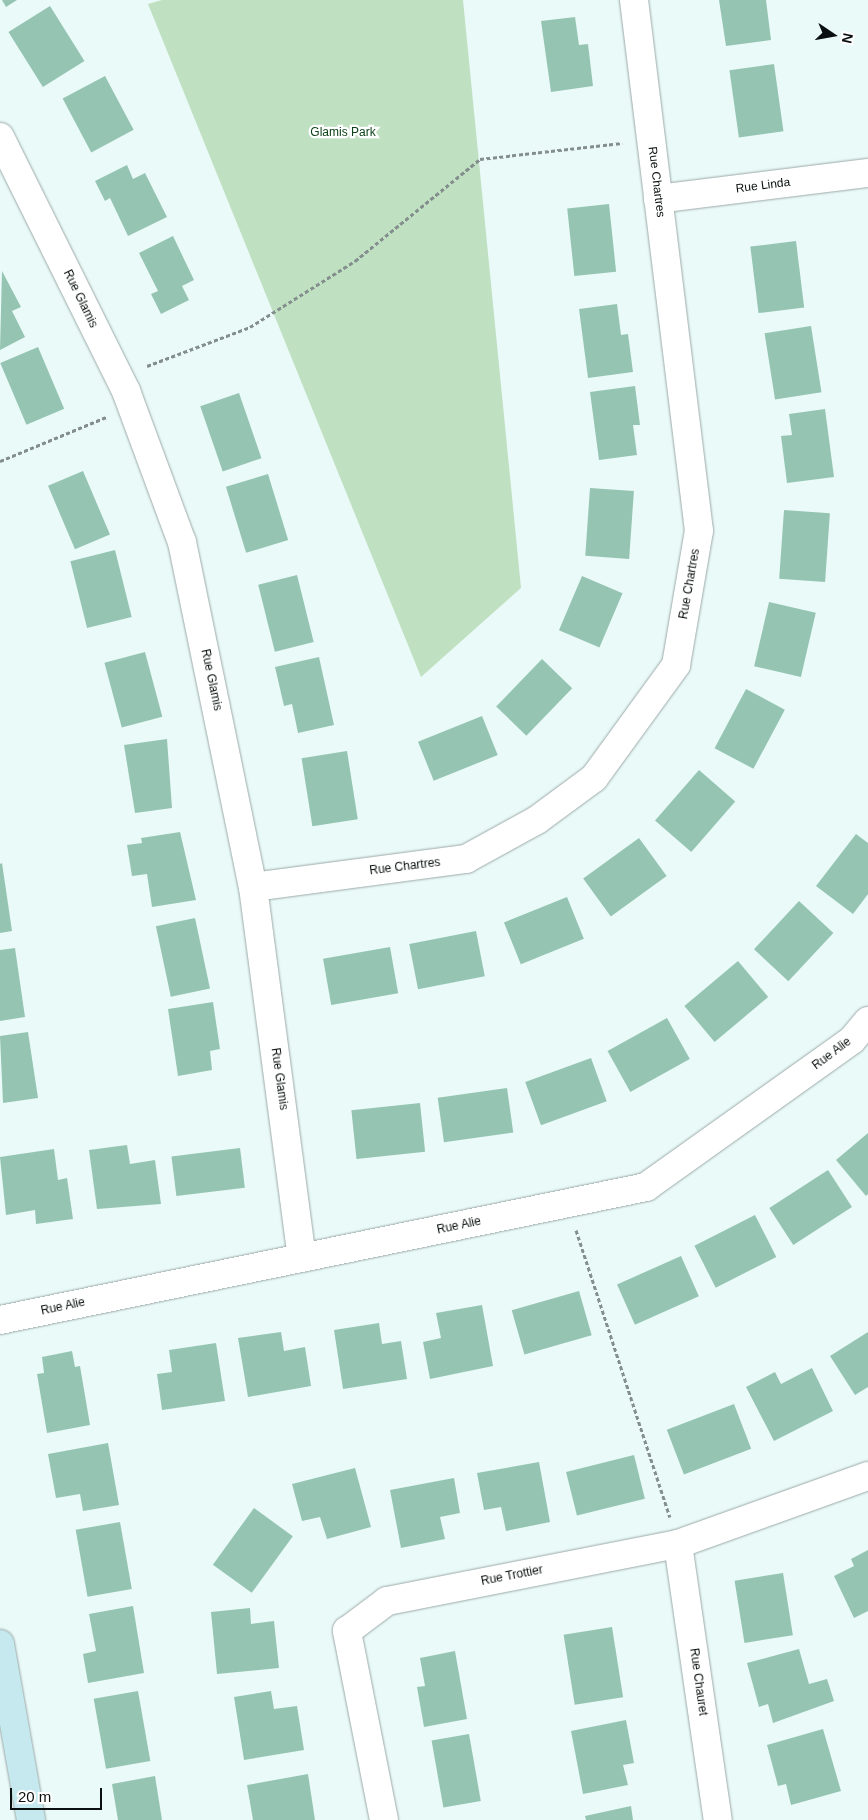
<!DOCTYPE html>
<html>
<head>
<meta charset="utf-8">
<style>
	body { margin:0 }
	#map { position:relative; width:868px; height:1820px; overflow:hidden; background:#eafaf8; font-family:Helvetica,sans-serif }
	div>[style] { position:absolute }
	.green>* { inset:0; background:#c0e0c2 }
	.building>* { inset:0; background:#95c5b2; transform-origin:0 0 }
	.path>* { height:3px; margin-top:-1.5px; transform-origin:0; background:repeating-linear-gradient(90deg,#838e8d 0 4px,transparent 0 6.5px) }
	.roads { filter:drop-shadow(0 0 1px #9baaa8) drop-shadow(0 0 1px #9baaa8) }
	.street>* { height:28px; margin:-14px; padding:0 14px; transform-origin:14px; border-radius:14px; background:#fff }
	.secondary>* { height:28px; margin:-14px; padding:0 14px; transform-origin:14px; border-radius:14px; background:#c6e8ef }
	span { translate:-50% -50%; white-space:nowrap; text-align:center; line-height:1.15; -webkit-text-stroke:4.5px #fff; paint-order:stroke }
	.park-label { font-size:12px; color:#0e4219 }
	.street-label { font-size:12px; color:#0a100f }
	.north { position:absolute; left:808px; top:10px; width:50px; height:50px; -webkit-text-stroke:4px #fff; paint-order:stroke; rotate:102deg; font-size:14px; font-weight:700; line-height:20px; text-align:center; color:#0a100f }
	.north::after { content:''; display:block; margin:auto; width:18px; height:22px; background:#0a100f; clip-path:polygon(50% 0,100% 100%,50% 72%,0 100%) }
	.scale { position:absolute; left:10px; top:1788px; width:92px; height:22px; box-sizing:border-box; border:2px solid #0a100f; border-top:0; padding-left:6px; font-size:15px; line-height:18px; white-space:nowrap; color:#0a100f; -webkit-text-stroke:4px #fff; paint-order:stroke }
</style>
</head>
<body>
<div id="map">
	<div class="green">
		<i style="clip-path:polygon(162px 0,463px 0,521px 588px,421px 677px,148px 4px)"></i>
	</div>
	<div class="building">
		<i style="clip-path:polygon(2px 0,17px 0,6px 7px)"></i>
		<i style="clip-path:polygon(719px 0,766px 0,771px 40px,726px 46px)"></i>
		<i style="left:50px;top:6px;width:65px;height:49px;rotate:58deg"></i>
		<i style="clip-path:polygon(575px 17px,579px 45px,588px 44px,593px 86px,551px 92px,541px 21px)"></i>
		<i style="left:774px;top:64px;width:68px;height:45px;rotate:82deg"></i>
		<i style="left:105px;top:76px;width:61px;height:48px;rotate:62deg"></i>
		<i style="clip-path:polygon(127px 165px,133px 179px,145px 173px,167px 217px,128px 236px,110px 198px,105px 201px,95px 181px)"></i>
		<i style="left:609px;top:204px;width:68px;height:42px;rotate:84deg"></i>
		<i style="clip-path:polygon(173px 236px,194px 280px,182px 286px,189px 300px,161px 314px,151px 294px,158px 291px,139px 253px)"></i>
		<i style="left:796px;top:241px;width:67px;height:46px;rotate:83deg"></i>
		<i style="clip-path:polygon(2px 271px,21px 307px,12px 311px,25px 337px,0 350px)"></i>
		<i style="clip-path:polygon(617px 304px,621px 335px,628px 334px,633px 372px,588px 378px,579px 309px)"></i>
		<i style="left:811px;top:326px;width:67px;height:47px;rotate:81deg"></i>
		<i style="left:38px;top:347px;width:67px;height:41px;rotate:67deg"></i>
		<i style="clip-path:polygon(635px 386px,640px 425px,633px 425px,637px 455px,599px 460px,590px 392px)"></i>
		<i style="left:239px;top:393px;width:69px;height:41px;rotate:71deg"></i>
		<i style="clip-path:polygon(825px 409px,834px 477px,787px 483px,781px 436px,792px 435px,789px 414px)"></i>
		<i style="left:83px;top:471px;width:69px;height:38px;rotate:67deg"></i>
		<i style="left:268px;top:474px;width:69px;height:44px;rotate:73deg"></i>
		<i style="left:590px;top:488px;width:44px;height:68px;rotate:4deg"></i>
		<i style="left:784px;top:510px;width:46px;height:69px;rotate:4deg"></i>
		<i style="left:115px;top:550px;width:69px;height:46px;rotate:76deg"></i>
		<i style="left:297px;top:575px;width:69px;height:40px;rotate:76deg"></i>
		<i style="left:582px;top:576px;width:44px;height:59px;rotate:23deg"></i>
		<i style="left:769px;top:602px;width:48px;height:66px;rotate:13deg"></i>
		<i style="left:145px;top:652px;width:67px;height:42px;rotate:75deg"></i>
		<i style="clip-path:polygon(319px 657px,334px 725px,298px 733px,292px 704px,284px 706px,275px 667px)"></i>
		<i style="left:542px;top:659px;width:42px;height:66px;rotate:44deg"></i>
		<i style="left:746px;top:689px;width:44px;height:67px;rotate:28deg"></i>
		<i style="left:482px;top:716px;width:42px;height:69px;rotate:68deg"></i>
		<i style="clip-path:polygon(167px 739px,172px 808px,135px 813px,124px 745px)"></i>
		<i style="left:347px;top:751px;width:69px;height:46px;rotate:81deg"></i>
		<i style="left:699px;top:770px;width:48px;height:67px;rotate:41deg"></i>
		<i style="clip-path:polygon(180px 832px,196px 900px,152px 907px,147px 874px,132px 876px,127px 845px,142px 843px,141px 838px)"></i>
		<i style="clip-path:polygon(856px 834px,868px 843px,868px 894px,853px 914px,816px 886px)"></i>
		<i style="left:639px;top:838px;width:47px;height:69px;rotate:54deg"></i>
		<i style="clip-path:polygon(2px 863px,12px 931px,0 933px,0 864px)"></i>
		<i style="left:567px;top:897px;width:45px;height:68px;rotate:68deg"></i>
		<i style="left:799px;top:901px;width:47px;height:66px;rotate:43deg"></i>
		<i style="left:195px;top:918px;width:72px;height:40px;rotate:78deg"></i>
		<i style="left:476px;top:931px;width:46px;height:68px;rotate:79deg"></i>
		<i style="left:390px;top:947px;width:47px;height:68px;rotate:80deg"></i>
		<i style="clip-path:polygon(15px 948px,25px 1017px,0 1021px,0 950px)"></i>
		<i style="left:738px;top:961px;width:47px;height:70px;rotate:50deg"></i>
		<i style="clip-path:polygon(213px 1002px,220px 1049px,210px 1051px,212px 1070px,178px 1076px,168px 1009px)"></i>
		<i style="left:667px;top:1018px;width:47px;height:68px;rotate:61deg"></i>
		<i style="clip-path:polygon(28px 1032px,38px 1098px,3px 1103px,0 1036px)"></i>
		<i style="left:591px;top:1058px;width:46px;height:70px;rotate:70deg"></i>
		<i style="left:507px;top:1088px;width:45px;height:70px;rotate:82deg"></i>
		<i style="left:420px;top:1103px;width:49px;height:69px;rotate:84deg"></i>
		<i style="clip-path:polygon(868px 1133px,868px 1194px,866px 1196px,836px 1160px)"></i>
		<i style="clip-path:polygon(127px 1145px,130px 1164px,155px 1160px,161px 1204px,97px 1209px,89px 1150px)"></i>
		<i style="left:240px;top:1148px;width:40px;height:69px;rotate:83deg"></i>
		<i style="clip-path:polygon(54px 1149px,58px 1180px,67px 1178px,73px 1219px,36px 1224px,35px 1210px,6px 1215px,0 1157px)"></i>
		<i style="left:828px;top:1170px;width:44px;height:70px;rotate:57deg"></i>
		<i style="left:755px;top:1215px;width:47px;height:68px;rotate:63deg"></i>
		<i style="left:681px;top:1256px;width:44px;height:70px;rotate:66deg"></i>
		<i style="left:579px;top:1291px;width:46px;height:70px;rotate:74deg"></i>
		<i style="clip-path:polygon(482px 1305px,493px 1366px,430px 1379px,423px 1342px,441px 1338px,436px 1313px)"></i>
		<i style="clip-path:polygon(379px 1323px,382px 1344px,401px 1341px,407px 1379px,343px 1389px,334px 1330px)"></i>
		<i style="clip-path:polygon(281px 1332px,284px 1351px,305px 1347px,311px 1386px,248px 1397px,238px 1338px)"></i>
		<i style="clip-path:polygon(868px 1332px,868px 1387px,855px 1395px,830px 1356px)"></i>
		<i style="clip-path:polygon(216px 1343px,225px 1401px,162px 1410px,157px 1374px,172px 1372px,169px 1350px)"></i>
		<i style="clip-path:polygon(72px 1351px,75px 1367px,80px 1366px,90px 1425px,47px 1433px,37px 1374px,44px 1373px,42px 1357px)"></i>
		<i style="clip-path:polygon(812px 1368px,833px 1411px,774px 1441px,746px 1387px,775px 1372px,781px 1384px)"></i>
		<i style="left:734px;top:1404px;width:48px;height:72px;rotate:69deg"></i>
		<i style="clip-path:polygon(108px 1443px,119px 1505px,83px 1511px,80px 1494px,56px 1498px,48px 1454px)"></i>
		<i style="left:634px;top:1455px;width:45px;height:70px;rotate:76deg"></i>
		<i style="clip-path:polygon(539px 1462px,550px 1522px,506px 1531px,501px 1507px,484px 1510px,477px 1473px)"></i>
		<i style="clip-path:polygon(355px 1468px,371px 1527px,327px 1539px,320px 1517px,302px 1521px,292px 1484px)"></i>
		<i style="clip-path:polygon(454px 1478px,460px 1513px,440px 1517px,445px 1539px,401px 1548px,390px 1490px)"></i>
		<i style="left:254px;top:1508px;width:48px;height:70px;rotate:36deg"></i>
		<i style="left:120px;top:1522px;width:68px;height:45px;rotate:80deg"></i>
		<i style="clip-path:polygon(868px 1550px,868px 1611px,854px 1618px,834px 1576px,854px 1566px,851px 1559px)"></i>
		<i style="left:783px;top:1573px;width:63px;height:49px;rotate:81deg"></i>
		<i style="clip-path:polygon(133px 1606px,144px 1673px,88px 1683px,83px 1654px,96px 1651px,89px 1614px)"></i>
		<i style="clip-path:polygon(250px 1608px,251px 1624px,274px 1621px,279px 1668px,217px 1674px,211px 1612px)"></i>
		<i style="left:612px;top:1627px;width:71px;height:49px;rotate:81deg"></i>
		<i style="clip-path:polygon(799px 1649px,809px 1684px,827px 1679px,834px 1701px,773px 1723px,768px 1704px,759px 1707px,747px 1663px)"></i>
		<i style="clip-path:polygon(455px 1651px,467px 1719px,424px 1727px,417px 1687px,425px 1686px,420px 1658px)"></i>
		<i style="left:138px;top:1691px;width:71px;height:45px;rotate:80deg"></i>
		<i style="clip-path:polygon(271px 1691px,274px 1709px,297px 1706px,304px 1750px,244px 1760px,234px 1697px)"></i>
		<i style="clip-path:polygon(626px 1720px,634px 1763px,623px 1765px,628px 1785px,583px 1794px,571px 1731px)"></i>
		<i style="clip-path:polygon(823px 1729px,841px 1791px,791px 1805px,786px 1784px,778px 1786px,767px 1745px)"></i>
		<i style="left:469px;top:1734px;width:68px;height:38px;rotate:80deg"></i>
		<i style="clip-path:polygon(308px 1774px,315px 1820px,253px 1820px,247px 1785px)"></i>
		<i style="clip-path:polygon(155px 1776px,162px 1820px,118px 1820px,112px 1784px)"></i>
		<i style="clip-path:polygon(631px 1806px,633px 1820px,586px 1820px,585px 1816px)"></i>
	</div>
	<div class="path">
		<i style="left:147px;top:366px;width:110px;rotate:-20.7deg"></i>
		<i style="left:250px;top:327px;width:124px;rotate:-32.2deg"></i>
		<i style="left:355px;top:261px;width:161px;rotate:-39.2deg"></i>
		<i style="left:480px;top:159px;width:143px;rotate:-6.4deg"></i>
		<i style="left:0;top:461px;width:115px;rotate:-22.5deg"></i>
		<i style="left:576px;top:1230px;width:302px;rotate:71.9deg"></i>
	</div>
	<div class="roads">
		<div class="street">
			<i style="left:0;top:137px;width:284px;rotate:63.6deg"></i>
			<i style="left:126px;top:391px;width:161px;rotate:69.7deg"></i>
			<i style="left:182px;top:542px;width:352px;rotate:78.4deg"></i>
			<i style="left:253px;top:887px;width:374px;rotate:82.5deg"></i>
			<i style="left:658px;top:199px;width:212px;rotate:-7.1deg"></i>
			<i style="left:253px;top:887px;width:215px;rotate:-7.5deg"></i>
			<i style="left:466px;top:859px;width:81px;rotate:-28.8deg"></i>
			<i style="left:537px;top:820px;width:71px;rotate:-36.4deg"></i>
			<i style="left:594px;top:778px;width:140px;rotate:-54deg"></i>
			<i style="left:676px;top:665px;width:136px;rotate:-80.3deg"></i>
			<i style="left:699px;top:531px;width:535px;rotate:-96.98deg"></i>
			<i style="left:0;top:1320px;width:660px;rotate:-11.63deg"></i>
			<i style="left:646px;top:1187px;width:253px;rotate:-35.5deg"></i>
			<i style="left:852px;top:1040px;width:25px;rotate:-50deg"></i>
			<i style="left:678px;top:1544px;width:279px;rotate:81.8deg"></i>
			<i style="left:384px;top:1820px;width:193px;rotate:-101.1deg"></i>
			<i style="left:347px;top:1631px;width:50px;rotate:-36.9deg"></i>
			<i style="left:387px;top:1601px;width:297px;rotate:-11.1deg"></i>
			<i style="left:678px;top:1544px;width:202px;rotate:-19.7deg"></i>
		</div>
		<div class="secondary">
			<i style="left:0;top:1644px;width:179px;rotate:80deg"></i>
		</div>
	</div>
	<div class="park-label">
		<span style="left:343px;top:133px">Glamis Park</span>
	</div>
	<div class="street-label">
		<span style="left:656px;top:182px;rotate:83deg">Rue Chartres</span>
		<span style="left:763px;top:186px;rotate:-7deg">Rue Linda</span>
		<span style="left:80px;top:299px;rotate:64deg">Rue Glamis</span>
		<span style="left:690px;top:584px;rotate:-80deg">Rue Chartres</span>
		<span style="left:211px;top:680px;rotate:78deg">Rue Glamis</span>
		<span style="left:405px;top:867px;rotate:-7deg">Rue Chartres</span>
		<span style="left:832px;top:1054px;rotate:-37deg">Rue Alie</span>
		<span style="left:279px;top:1079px;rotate:82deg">Rue Glamis</span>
		<span style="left:459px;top:1226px;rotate:-12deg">Rue Alie</span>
		<span style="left:63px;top:1307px;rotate:-12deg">Rue Alie</span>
		<span style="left:512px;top:1576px;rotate:-11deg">Rue Trottier</span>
		<span style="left:698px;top:1682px;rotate:82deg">Rue Chauret</span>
	</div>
	<div class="north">N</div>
	<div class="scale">20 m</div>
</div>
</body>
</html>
